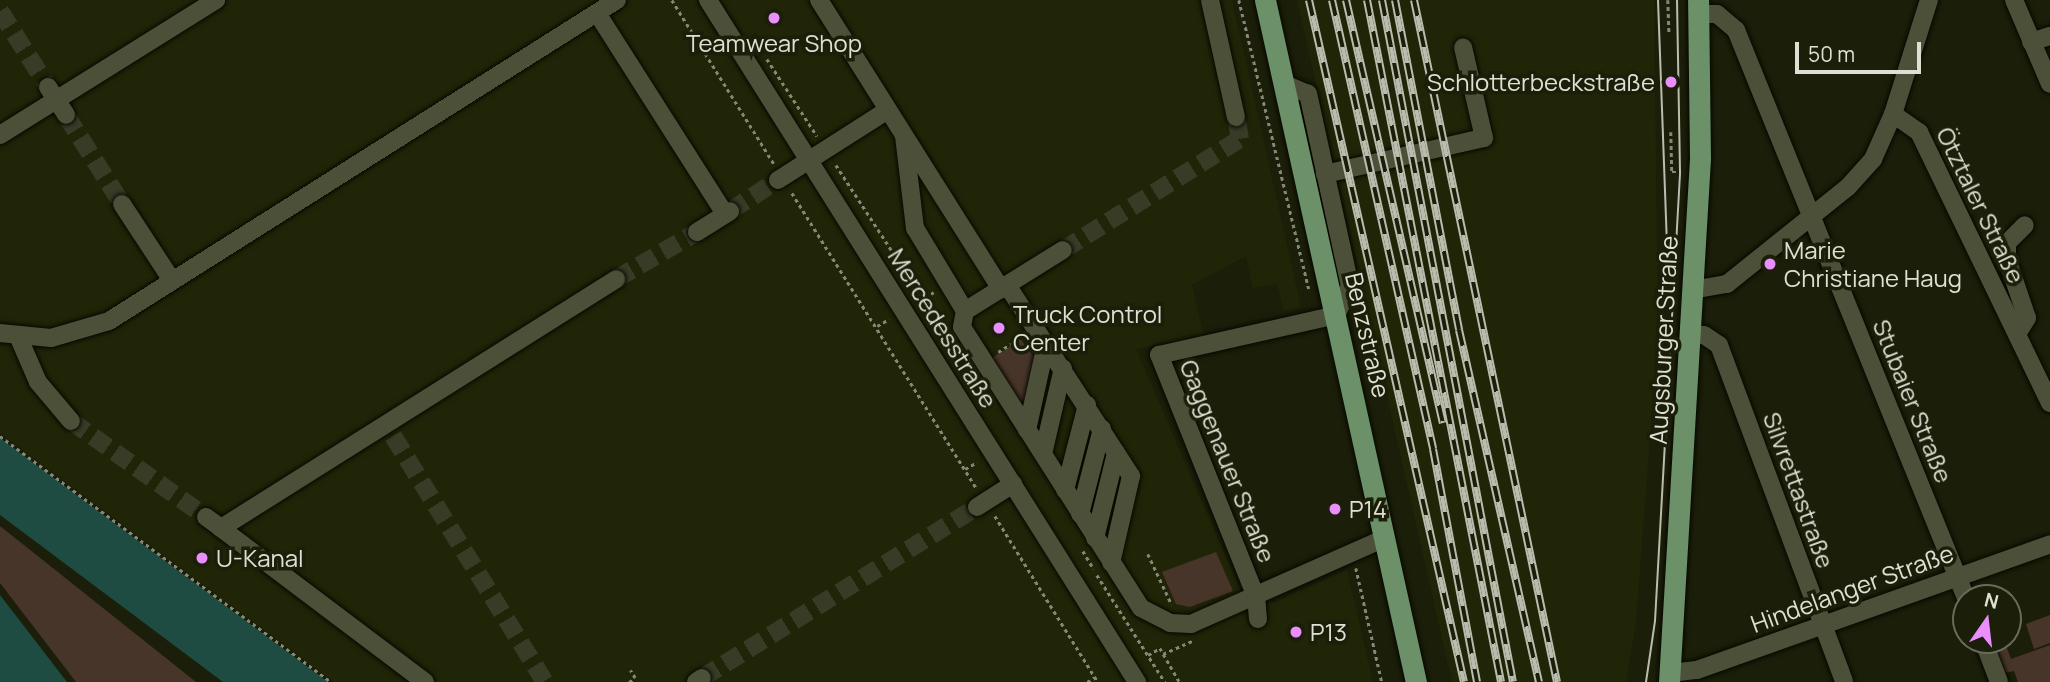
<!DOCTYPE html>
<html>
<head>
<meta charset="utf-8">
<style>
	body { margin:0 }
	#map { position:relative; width:2050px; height:682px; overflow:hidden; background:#1b1e08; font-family:Manrope,sans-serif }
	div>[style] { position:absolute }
	.built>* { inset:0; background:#212507 }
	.green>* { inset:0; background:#48352a }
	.water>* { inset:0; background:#1e4b42 }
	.minor-tunnel>* { height:18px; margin-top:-9px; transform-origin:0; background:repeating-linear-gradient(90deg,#383b26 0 18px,transparent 0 27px) }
	.path>* { height:2.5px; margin-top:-1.25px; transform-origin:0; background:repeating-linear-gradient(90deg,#858876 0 3.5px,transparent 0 7px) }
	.roads { filter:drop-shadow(0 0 2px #060800) drop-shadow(0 0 2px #060800) }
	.minor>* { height:18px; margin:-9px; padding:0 9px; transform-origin:9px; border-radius:9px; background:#4c5039 }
	.major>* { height:21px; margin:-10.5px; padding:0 10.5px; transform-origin:10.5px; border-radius:10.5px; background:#6c9068 }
	.tram>* { height:2px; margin:-1px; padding:0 1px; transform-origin:1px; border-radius:1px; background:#babcae }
	.rail>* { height:8px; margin-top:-4px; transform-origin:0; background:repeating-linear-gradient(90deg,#1b1e08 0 16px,#babcae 0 32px); box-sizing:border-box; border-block:2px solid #babcae }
	.dots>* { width:19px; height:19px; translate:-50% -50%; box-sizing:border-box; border:4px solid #1b1e08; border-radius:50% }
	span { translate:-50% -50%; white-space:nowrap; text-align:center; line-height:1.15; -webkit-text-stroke:7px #1b1e08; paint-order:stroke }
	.poi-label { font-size:24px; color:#dee0d3 }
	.right { translate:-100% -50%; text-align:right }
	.left { translate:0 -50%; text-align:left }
	.street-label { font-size:24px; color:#dee0d3 }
	.north { position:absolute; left:1952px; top:584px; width:70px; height:70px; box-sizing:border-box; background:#1b1e08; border:2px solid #696c59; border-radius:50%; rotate:14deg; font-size:19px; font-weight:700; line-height:28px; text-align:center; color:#dee0d3 }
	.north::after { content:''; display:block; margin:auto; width:24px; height:32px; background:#ea8dfd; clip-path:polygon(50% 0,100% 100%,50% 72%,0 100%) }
	.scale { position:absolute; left:1795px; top:42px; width:126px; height:32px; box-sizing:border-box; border:4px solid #dee0d3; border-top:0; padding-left:9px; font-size:21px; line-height:24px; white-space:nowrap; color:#dee0d3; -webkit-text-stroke:5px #1b1e08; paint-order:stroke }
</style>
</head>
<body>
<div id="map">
	<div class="built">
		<i style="clip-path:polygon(0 0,1232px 0,1301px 307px,1284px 311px,1277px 284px,1253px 288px,1246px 256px,1192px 285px,1204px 337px,1136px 349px,1250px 613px,1347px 570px,1373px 682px,334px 682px,0 433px)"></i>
		<i style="clip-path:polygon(1297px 0,1654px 0,1658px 330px,1636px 622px,1626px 682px,1452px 682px)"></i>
	</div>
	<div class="green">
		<i style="clip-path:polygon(1021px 340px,1037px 361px,1024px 403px,1019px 402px,990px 359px)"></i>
		<i style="clip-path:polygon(0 526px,196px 682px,76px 682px,0 583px)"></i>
		<i style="clip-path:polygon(1216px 552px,1233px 591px,1190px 607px,1176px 604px,1162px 572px)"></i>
		<i style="clip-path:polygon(2050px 615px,2050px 643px,2034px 649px,2026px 624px)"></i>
		<i style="clip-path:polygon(1993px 640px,2004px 640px,2011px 659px,2050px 645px,2050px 682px,2018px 682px,2014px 671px,2005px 673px)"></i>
	</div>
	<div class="water">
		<i style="clip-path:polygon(0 438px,328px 682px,223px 682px,0 515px)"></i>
		<i style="clip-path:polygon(0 595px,67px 682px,0 682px)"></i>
	</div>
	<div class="minor-tunnel">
		<i style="left:0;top:11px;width:90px;rotate:57.7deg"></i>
		<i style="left:66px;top:115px;width:105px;rotate:57.8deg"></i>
		<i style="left:730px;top:211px;width:57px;rotate:-32.9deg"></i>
		<i style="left:1063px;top:250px;width:209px;rotate:-32.1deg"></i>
		<i style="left:1240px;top:139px;width:22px;rotate:-100deg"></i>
		<i style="left:616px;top:279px;width:94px;rotate:-30.1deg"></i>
		<i style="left:71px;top:421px;width:166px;rotate:35.4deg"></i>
		<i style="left:393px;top:436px;width:289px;rotate:58.3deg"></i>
		<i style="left:702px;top:678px;width:324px;rotate:-31.9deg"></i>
	</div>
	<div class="path">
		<i style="left:672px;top:0;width:193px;rotate:58.1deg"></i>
		<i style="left:1239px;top:0;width:297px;rotate:76.4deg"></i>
		<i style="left:1668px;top:0;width:34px;rotate:88deg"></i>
		<i style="left:767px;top:59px;width:92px;rotate:57deg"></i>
		<i style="left:1671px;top:132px;width:40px;rotate:88.6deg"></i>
		<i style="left:1672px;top:172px;width:9px"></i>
		<i style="left:836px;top:165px;width:199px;rotate:56.9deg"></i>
		<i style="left:792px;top:193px;width:347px;rotate:58deg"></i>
		<i style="left:919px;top:301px;width:17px;rotate:-31deg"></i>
		<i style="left:877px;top:326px;width:14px;rotate:-30deg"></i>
		<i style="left:998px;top:352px;width:28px;rotate:-32deg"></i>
		<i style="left:0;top:436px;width:412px;rotate:36.6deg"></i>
		<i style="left:965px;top:469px;width:14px;rotate:-30deg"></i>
		<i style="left:995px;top:516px;width:195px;rotate:58.2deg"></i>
		<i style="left:1083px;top:551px;width:21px;rotate:59deg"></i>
		<i style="left:1148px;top:554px;width:56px;rotate:64.8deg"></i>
		<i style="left:1356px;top:568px;width:117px;rotate:77.2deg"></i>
		<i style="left:1097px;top:575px;width:127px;rotate:57.6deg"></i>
		<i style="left:1163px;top:654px;width:32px;rotate:-24deg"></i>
		<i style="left:1148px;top:655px;width:14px;rotate:-30deg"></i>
		<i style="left:1160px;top:648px;width:39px;rotate:60deg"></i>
		<i style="left:629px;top:682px;width:7px;rotate:-34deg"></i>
		<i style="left:635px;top:678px;width:9px;rotate:-122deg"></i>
		<i style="left:1087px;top:682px;width:9px;rotate:-32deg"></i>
	</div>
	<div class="roads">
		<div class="minor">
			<i style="left:708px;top:0;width:806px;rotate:57.83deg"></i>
			<i style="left:819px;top:0;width:342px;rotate:57.8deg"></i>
			<i style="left:1210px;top:0;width:120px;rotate:77.5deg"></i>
			<i style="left:2014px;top:0;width:91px;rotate:66.8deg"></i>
			<i style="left:597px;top:13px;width:238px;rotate:57.5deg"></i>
			<i style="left:1699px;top:14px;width:18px"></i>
			<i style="left:1717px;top:14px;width:25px;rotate:40deg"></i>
			<i style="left:1736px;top:30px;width:613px;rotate:67.96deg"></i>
			<i style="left:2031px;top:42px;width:20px;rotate:-18deg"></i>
			<i style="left:48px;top:87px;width:33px;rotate:57deg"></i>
			<i style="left:1893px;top:114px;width:32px;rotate:35deg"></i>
			<i style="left:1919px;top:132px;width:301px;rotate:64.2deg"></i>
			<i style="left:0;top:135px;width:255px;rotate:-32deg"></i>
			<i style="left:904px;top:136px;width:93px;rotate:83.2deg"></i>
			<i style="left:915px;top:228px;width:97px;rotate:58.9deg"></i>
			<i style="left:965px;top:311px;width:16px;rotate:101deg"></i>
			<i style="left:962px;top:327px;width:333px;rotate:57.5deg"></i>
			<i style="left:1141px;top:608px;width:33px;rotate:27deg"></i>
			<i style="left:1170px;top:623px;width:21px;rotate:3deg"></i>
			<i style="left:1191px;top:624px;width:212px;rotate:-23.9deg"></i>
			<i style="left:1325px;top:174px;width:163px;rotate:-12.8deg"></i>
			<i style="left:1484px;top:138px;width:93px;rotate:-103deg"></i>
			<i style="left:778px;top:180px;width:130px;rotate:-32.5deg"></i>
			<i style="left:122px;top:204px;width:90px;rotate:56.8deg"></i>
			<i style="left:697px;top:232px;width:39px;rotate:-32deg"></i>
			<i style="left:1007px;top:285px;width:228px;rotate:57deg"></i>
			<i style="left:1131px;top:476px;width:89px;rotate:102.9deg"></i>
			<i style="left:1692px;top:290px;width:36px;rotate:-10deg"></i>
			<i style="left:1727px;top:284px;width:155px;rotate:-38.7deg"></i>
			<i style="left:1848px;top:187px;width:38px;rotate:-48deg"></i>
			<i style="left:1873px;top:159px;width:49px;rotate:-66deg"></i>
			<i style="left:1893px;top:114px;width:120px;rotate:-72.5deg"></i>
			<i style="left:965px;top:311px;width:115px;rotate:-31.9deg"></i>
			<i style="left:0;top:333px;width:51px;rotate:5.6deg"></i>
			<i style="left:51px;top:338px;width:60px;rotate:-16.3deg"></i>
			<i style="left:109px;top:321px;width:601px;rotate:-32.29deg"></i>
			<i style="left:1689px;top:333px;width:15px;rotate:8deg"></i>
			<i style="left:1704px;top:335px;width:18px;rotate:34deg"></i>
			<i style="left:1719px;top:345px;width:359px;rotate:69.6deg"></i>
			<i style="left:2017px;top:334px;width:19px;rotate:-58deg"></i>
			<i style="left:2027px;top:318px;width:62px;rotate:-108.7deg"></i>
			<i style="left:2007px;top:259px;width:16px;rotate:-90deg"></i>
			<i style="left:2007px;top:243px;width:25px;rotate:-45deg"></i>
			<i style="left:18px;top:336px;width:50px;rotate:66.5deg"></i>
			<i style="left:38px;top:382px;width:51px;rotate:49.8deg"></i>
			<i style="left:1027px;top:430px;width:88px;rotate:-77.5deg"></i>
			<i style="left:1043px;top:454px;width:88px;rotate:-76.9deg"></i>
			<i style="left:1065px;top:490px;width:88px;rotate:-75.5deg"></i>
			<i style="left:977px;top:507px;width:43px;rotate:-32.6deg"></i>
			<i style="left:1080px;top:514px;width:88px;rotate:-75.5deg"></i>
			<i style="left:206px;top:517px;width:19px;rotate:36deg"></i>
			<i style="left:1095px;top:538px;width:88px;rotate:-76.1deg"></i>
			<i style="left:1258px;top:619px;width:22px;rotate:-95deg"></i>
			<i style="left:1256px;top:597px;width:261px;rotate:-111.8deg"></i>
			<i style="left:1159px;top:355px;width:181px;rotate:-12.7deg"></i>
			<i style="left:1336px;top:315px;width:32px;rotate:-64deg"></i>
			<i style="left:1350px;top:286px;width:197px;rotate:-102.3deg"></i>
			<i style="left:1308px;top:94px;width:26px;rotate:-157deg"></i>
			<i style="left:1983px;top:640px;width:45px;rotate:69.1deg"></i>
			<i style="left:1671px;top:673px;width:26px;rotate:-7deg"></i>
			<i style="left:1697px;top:670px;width:375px;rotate:-19.6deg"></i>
			<i style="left:425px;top:682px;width:256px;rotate:-143deg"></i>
			<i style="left:221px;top:528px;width:467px;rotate:-32.2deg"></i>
			<i style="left:696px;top:682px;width:7px;rotate:-34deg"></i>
		</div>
		<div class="major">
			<i style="left:1265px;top:0;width:699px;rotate:77.52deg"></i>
			<i style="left:1669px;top:682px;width:525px;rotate:-86.61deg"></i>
			<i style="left:1700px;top:158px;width:158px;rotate:-90.7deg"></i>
		</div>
	</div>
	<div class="tram">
		<i style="left:1658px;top:0;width:241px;rotate:87.9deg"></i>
		<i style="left:1646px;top:682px;width:62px;rotate:-81.6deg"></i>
		<i style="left:1655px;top:621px;width:450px;rotate:-86.8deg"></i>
		<i style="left:1680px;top:172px;width:172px;rotate:-91deg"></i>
	</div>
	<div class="rail">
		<i style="left:1309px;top:0;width:699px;rotate:77.2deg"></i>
		<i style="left:1332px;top:0;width:460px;rotate:77.3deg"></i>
		<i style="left:1433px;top:449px;width:237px;rotate:79.3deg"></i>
		<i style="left:1346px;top:0;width:434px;rotate:77.1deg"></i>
		<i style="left:1367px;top:0;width:695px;rotate:78.88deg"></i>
		<i style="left:1382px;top:0;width:694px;rotate:79.13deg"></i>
		<i style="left:1395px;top:0;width:336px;rotate:79deg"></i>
		<i style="left:1459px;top:330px;width:361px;rotate:77.2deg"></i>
		<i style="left:1414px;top:0;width:697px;rotate:78.16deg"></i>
	</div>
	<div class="dots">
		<i style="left:774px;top:18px;background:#ea8dfd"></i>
		<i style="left:1671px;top:82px;background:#ea8dfd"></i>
		<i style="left:1770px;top:264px;background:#ea8dfd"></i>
		<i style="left:999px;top:328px;background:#ea8dfd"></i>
		<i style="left:1335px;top:509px;background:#ea8dfd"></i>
		<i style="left:202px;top:558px;background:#ea8dfd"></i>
		<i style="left:1296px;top:632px;background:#ea8dfd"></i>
	</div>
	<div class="poi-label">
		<span style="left:774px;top:43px">Teamwear Shop</span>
		<span class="right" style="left:1655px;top:82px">Schlotterbeckstraße</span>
		<span class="left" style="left:1784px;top:264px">Marie<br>Christiane Haug</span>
		<span class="left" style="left:1013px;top:328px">Truck Control<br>Center</span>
		<span class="left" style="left:1349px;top:509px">P14</span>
		<span class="left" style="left:216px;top:558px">U-Kanal</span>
		<span class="left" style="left:1310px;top:632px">P13</span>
	</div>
	<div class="street-label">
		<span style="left:1981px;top:205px;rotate:64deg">Ötztaler Straße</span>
		<span style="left:943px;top:328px;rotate:58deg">Mercedesstraße</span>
		<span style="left:1368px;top:335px;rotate:77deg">Benzstraße</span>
		<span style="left:1663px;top:340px;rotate:-87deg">Augsburger Straße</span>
		<span style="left:1913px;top:401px;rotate:68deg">Stubaier Straße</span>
		<span style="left:1228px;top:461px;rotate:68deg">Gaggenauer Straße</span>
		<span style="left:1799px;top:490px;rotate:70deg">Silvrettastraße</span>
		<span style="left:1852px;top:588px;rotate:-20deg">Hindelanger Straße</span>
	</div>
	<div class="north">N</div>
	<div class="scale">50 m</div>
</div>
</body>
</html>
